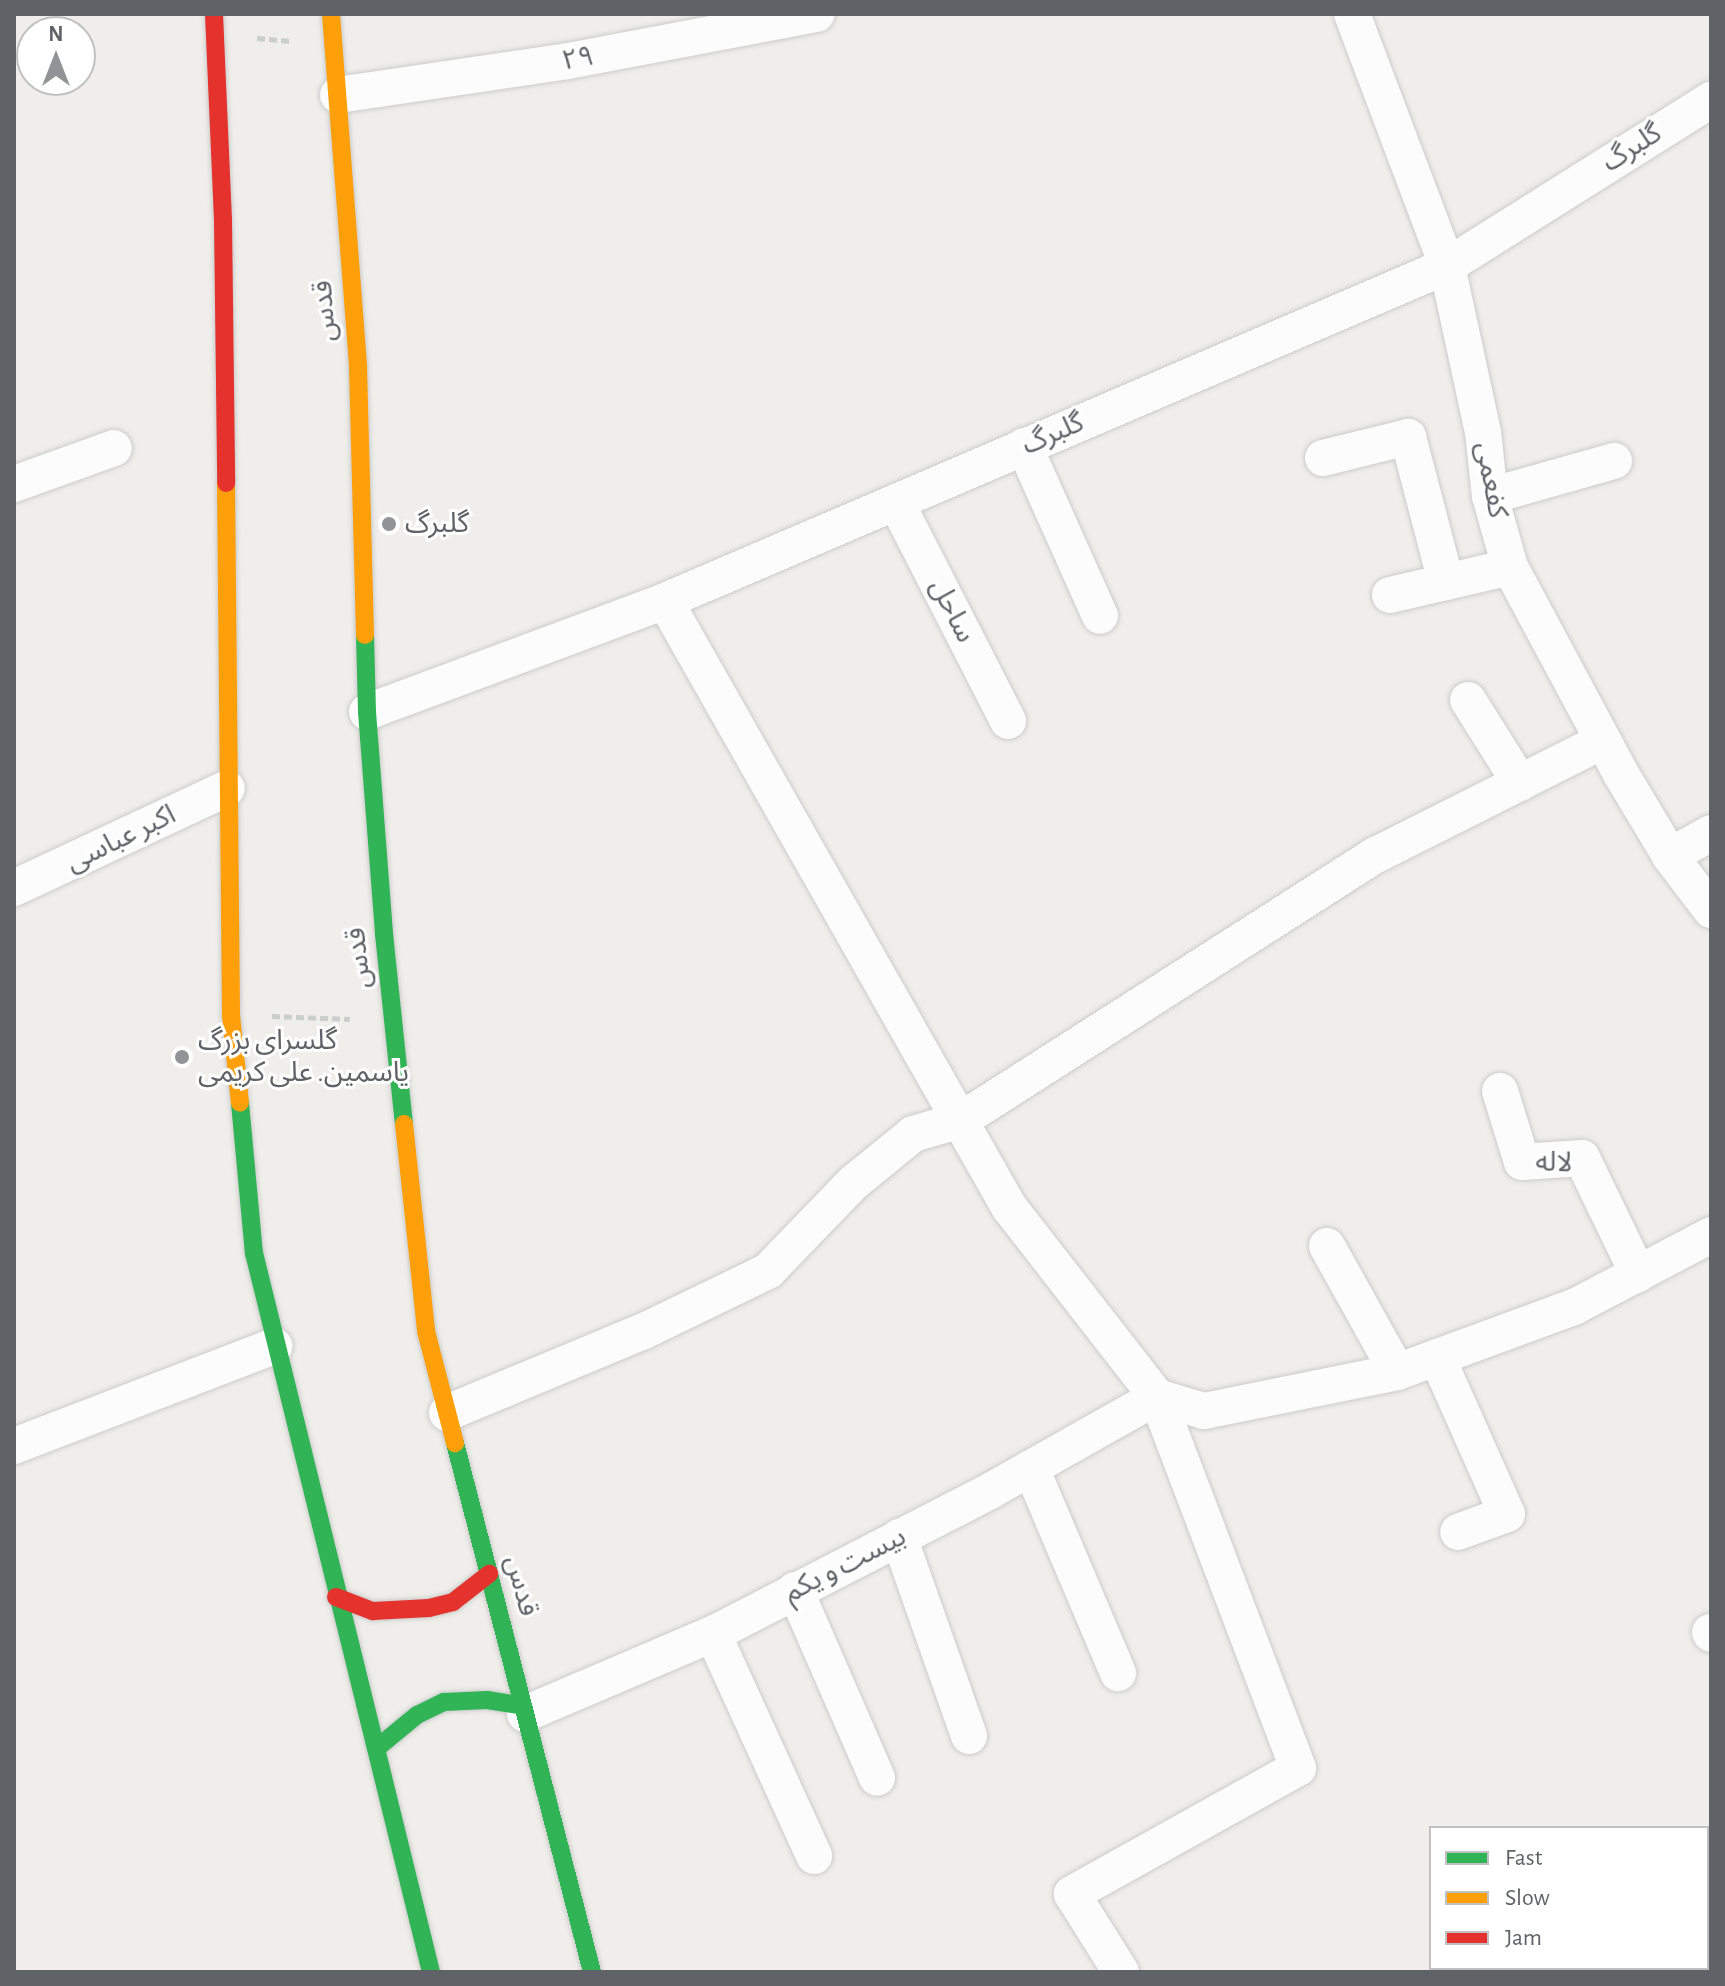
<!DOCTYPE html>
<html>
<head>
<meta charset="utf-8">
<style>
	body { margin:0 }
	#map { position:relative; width:1725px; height:1986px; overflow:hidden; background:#efeeea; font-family:"Alegreya Sans","Noto Sans Arabic",sans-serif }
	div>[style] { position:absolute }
	.path>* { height:5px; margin-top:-2.5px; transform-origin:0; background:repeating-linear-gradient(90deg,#cacfcc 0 8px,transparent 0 12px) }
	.roads { filter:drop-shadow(0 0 2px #cbcccc) drop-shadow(0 0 2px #cbcccc) }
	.street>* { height:36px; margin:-18px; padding:0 18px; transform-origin:18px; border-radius:18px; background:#fdfcfc }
	.fast>* { height:18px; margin:-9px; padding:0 9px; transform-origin:9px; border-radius:9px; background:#30b455 }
	.slow>* { height:18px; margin:-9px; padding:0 9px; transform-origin:9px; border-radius:9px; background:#ff9f0a }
	.jam>* { height:18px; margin:-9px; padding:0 9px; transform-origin:9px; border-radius:9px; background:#e5322d }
	.dots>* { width:22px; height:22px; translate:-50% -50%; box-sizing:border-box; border:4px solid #fff; border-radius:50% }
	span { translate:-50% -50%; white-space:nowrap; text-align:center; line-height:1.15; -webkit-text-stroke:6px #fff; paint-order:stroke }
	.street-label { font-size:28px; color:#5f6368 }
	.poi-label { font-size:28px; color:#5f6368 }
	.left { translate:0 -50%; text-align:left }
	.frame { position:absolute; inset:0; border:16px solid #5f6368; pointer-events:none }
	.legend { position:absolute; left:1429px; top:1826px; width:280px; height:144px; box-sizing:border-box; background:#fff; border:2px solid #bfc1c3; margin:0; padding:10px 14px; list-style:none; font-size:24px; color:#5f6368 }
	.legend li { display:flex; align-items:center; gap:16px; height:40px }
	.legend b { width:40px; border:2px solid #bfc1c3 }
	.north { position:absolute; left:16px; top:16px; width:80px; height:80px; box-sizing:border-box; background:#fff; border:2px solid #bfc1c3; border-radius:50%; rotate:0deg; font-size:22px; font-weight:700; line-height:32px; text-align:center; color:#5f6368 }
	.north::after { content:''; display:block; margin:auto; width:28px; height:36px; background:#919496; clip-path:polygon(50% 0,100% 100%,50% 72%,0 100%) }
</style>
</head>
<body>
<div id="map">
	<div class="path">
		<i style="left:257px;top:38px;width:34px;rotate:5deg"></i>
		<i style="left:272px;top:1016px;width:78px;rotate:2.2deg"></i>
	</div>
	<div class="roads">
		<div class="street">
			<i style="left:1352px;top:14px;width:269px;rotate:69.3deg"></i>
			<i style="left:1447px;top:266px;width:170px;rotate:77.8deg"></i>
			<i style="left:1483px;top:432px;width:64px;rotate:83.8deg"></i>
			<i style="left:1490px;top:496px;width:74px;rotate:74.3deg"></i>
			<i style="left:1510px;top:567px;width:235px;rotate:61.8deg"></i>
			<i style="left:1621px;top:774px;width:96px;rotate:59.1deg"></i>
			<i style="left:1670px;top:856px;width:68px;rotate:52.8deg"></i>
			<i style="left:338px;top:95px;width:232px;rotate:-8.4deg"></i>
			<i style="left:568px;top:61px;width:253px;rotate:-10.7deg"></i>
			<i style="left:1024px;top:446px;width:186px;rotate:65.9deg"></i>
			<i style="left:1323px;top:458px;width:88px;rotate:-13.9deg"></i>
			<i style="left:1408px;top:437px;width:150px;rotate:75.3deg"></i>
			<i style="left:14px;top:484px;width:106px;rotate:-19.8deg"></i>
			<i style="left:1490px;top:496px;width:129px;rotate:-15.8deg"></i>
			<i style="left:896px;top:502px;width:246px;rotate:62.9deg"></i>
			<i style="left:1390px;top:595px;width:123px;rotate:-13.1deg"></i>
			<i style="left:665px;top:601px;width:697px;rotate:60.42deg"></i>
			<i style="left:1009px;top:1207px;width:241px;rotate:52.1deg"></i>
			<i style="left:1157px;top:1397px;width:49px;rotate:16.6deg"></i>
			<i style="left:1204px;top:1411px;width:197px;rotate:-11.4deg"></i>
			<i style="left:1397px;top:1372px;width:189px;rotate:-20.2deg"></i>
			<i style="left:1574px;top:1307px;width:155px;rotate:-27.7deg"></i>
			<i style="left:1468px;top:700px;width:98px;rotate:57.9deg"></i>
			<i style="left:367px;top:712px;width:318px;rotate:-20.4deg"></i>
			<i style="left:665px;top:601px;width:851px;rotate:-23.19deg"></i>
			<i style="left:1447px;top:266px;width:312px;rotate:-32.2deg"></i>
			<i style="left:1670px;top:856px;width:47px;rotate:-29.3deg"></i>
			<i style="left:14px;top:888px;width:235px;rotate:-25.1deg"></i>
			<i style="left:1500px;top:1091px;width:74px;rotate:72.8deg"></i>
			<i style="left:1522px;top:1162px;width:60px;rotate:-3.8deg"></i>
			<i style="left:1582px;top:1158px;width:129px;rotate:64.2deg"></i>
			<i style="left:1327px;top:1246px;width:144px;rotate:60.9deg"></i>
			<i style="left:1437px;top:1357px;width:172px;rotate:66deg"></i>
			<i style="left:1507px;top:1514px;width:52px;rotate:159.8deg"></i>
			<i style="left:447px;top:1413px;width:213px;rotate:-22.6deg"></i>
			<i style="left:644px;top:1331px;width:138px;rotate:-25.8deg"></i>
			<i style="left:768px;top:1271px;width:122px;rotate:-46deg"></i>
			<i style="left:853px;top:1183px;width:77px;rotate:-39.2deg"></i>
			<i style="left:913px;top:1134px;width:50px;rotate:-16.3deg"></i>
			<i style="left:961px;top:1120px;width:492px;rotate:-32.6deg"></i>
			<i style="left:1376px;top:855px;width:254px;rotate:-26.7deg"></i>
			<i style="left:14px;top:1446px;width:279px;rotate:-21deg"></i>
			<i style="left:1031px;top:1468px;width:223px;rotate:67deg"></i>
			<i style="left:899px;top:1537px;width:211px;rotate:70.6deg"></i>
			<i style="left:795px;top:1590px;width:205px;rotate:66.4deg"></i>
			<i style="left:1710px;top:1632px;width:2px;rotate:63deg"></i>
			<i style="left:713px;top:1634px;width:244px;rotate:65.5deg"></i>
			<i style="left:525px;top:1714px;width:204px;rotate:-23.1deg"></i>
			<i style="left:713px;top:1634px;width:312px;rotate:-27.3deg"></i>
			<i style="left:990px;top:1491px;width:192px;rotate:-29.4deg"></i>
			<i style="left:1157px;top:1397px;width:397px;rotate:69.2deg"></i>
			<i style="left:1298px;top:1768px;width:259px;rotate:150.9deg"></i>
			<i style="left:1072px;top:1894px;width:92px;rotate:57.9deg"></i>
		</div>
		<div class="fast">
			<i style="left:365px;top:635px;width:77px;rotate:88.5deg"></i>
			<i style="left:367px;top:712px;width:223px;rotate:85.6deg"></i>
			<i style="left:384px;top:934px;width:191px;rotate:84deg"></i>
			<i style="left:240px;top:1103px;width:151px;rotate:84.7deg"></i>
			<i style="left:254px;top:1253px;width:740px;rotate:76.17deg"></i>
			<i style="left:455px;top:1443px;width:546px;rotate:75.48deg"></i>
			<i style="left:377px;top:1748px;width:52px;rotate:-39.5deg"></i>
			<i style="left:417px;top:1715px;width:30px;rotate:-26deg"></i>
			<i style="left:444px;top:1702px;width:43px;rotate:-2.7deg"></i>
			<i style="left:487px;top:1700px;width:36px;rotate:9deg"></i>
		</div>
		<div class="slow">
			<i style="left:331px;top:14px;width:354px;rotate:85.6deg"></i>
			<i style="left:358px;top:367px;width:268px;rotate:88.5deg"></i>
			<i style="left:226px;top:483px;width:532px;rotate:89.46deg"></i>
			<i style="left:231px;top:1015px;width:88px;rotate:84.2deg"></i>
			<i style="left:404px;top:1124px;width:208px;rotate:83.9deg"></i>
			<i style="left:426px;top:1331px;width:116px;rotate:75.5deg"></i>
		</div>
		<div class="jam">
			<i style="left:214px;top:14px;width:206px;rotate:87.5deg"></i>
			<i style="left:223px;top:220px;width:263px;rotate:89.3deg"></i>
			<i style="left:336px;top:1597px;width:40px;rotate:21deg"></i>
			<i style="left:373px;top:1611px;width:56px;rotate:-3.1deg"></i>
			<i style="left:429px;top:1608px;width:25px;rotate:-14deg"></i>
			<i style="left:453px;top:1602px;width:46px;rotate:-37.9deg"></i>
		</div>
	</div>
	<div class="dots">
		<i style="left:389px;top:524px;background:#919496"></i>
		<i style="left:182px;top:1057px;background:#919496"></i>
	</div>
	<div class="street-label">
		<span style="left:578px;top:59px;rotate:-10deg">۲۹</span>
		<span style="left:1632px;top:148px;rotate:-32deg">گلبرگ</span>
		<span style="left:325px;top:311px;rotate:-94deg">قدس</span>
		<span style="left:1053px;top:434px;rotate:-23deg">گلبرگ</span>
		<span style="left:1491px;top:480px;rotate:80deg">کفعمی</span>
		<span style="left:952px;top:611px;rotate:63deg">ساحل</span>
		<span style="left:121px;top:839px;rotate:-26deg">اکبر عباسی</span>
		<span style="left:359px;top:958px;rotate:-96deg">قدس</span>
		<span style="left:1554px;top:1163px;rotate:2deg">لاله</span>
		<span style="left:845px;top:1565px;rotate:-27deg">بیست و یکم</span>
		<span style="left:521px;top:1586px;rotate:75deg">قدس</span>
	</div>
	<div class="poi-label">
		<span class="left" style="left:405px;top:524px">گلبرگ</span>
		<span class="left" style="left:198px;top:1057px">گلسرای بزرگ<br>یاسمین. علی کریمی</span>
	</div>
	<div class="frame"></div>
	<ul class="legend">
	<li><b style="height:10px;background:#30b455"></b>Fast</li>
	<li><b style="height:10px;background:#ff9f0a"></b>Slow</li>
	<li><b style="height:10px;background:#e5322d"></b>Jam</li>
	</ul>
	<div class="north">N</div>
</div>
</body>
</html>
